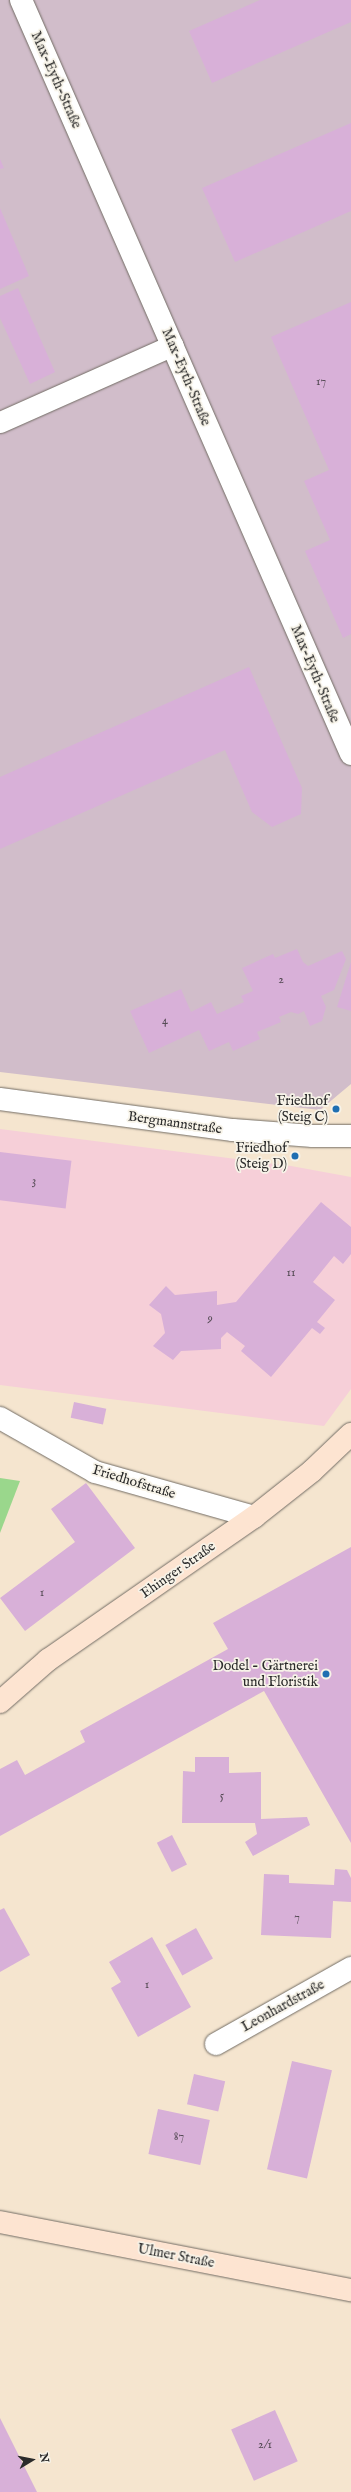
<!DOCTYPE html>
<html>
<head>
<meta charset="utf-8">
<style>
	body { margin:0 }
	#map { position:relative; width:351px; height:2492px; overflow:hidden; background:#f5e5cf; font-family:"IM FELL English",serif }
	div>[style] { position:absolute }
	.built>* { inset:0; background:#f6cfd8 }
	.industrial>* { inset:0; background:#d1bdca }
	.green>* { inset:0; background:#9ad78c }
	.building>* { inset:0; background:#d8b0d8; transform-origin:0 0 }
	.roads { filter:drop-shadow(0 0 1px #726c64) drop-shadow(0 0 1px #726c64) }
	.lane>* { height:21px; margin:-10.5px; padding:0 10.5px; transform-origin:10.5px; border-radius:10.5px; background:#fff }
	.street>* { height:22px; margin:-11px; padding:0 11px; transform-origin:11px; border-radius:11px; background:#fff }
	.secondary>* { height:22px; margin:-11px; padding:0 11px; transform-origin:11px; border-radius:11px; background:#fde4d1 }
	.dots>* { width:11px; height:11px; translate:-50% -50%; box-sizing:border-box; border:2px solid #f7f3e8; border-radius:50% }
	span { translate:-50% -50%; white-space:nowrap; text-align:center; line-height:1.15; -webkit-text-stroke:3.5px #f7f3e8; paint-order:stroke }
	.number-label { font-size:12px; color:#564c56 }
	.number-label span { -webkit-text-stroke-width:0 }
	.street-label { font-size:14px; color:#2b2b2b }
	.poi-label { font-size:14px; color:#2b2b2b }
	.right { translate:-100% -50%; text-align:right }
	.north { position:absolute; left:12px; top:2440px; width:40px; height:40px; -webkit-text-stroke:3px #f7f3e8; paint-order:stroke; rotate:80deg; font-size:11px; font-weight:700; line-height:16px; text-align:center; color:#2b2b2b }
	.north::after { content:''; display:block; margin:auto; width:14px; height:18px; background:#2b2b2b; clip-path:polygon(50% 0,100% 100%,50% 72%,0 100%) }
</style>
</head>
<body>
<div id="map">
	<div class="built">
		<i style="clip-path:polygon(0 1129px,291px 1166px,351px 1177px,351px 1389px,324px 1426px,0 1385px)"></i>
	</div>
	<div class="industrial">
		<i style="clip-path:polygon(0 0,351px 0,351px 1084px,320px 1110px,0 1072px)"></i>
	</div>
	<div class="green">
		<i style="clip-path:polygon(0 1478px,20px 1481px,0 1533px)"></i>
	</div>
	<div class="building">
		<i style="clip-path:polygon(260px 0,351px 0,351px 22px,212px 83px,189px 31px)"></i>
		<i style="clip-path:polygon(351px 123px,351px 211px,235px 262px,202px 188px)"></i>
		<i style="clip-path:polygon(0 159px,4px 168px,0 169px)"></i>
		<i style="clip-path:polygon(0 208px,29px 276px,0 289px)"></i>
		<i style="clip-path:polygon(18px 288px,55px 372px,30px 384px,0 318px,0 296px)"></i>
		<i style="clip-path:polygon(351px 302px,351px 634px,343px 638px,305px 551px,330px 540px,304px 481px,329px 470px,271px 337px)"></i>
		<i style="clip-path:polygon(249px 667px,302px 788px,301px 814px,272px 827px,252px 812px,225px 750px,0 849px,0 777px)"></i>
		<i style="clip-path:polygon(297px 949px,303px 962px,308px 966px,342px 951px,346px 959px,334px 990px,321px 996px,326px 1007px,322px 1021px,310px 1026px,304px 1011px,298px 1014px,291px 1012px,279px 1017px,281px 1022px,257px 1032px,260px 1039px,233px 1051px,229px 1042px,209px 1051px,199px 1030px,149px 1053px,130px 1011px,181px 989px,191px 1012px,211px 1002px,217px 1014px,244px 1002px,241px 996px,253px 991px,242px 968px,273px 954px,275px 958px)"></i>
		<i style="clip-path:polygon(351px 962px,351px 1011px,337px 1007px)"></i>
		<i style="left:0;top:1152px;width:72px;height:48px;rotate:7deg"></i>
		<i style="clip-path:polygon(321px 1202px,351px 1227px,351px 1254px,343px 1264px,334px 1256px,313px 1282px,335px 1300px,317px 1322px,325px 1328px,320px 1334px,312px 1328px,271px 1377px,241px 1351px,245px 1346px,227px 1332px,221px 1338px,221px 1349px,181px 1351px,173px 1360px,153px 1346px,165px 1333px,161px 1314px,149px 1305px,166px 1286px,175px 1295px,217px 1291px,217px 1305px,236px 1302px)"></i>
		<i style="left:74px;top:1402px;width:33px;height:16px;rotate:12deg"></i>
		<i style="clip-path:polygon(86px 1483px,135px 1548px,25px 1631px,0 1598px,75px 1542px,51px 1509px)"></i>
		<i style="clip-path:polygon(351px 1547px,351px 1843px,264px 1691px,0 1836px,0 1769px,17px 1760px,25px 1775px,85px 1742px,80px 1731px,228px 1649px,213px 1623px)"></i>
		<i style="clip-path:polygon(195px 1757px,229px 1757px,229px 1773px,261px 1772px,261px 1819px,307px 1817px,310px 1825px,253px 1856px,245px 1842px,257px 1834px,255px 1823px,182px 1823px,183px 1771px,195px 1772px)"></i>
		<i style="left:172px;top:1835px;width:33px;height:17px;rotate:63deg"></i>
		<i style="clip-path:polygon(335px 1869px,347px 1870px,351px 1878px,351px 1902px,333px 1901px,331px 1938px,261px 1935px,264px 1874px,289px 1875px,289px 1883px,334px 1885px)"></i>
		<i style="clip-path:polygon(4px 1908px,30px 1955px,0 1972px,0 1910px)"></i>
		<i style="left:196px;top:1928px;width:35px;height:35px;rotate:61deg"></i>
		<i style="clip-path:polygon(152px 1937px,191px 2007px,138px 2037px,111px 1988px,121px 1982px,109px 1962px)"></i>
		<i style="left:292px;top:2061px;width:41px;height:111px;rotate:13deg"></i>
		<i style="left:194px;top:2074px;width:32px;height:31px;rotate:13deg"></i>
		<i style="left:158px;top:2109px;width:53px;height:46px;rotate:12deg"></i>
		<i style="left:275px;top:2410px;width:56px;height:48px;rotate:66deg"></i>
		<i style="clip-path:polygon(0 2418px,37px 2492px,0 2492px)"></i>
	</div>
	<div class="roads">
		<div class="lane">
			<i style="left:0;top:422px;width:189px;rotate:-24deg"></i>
		</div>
		<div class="street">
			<i style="left:21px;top:0;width:823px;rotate:66.36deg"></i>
			<i style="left:0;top:1099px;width:235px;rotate:7.6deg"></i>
			<i style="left:233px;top:1130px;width:80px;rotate:4.3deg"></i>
			<i style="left:313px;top:1136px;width:38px"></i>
			<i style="left:0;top:1418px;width:109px;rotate:29.6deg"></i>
			<i style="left:95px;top:1472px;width:165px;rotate:15.8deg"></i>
			<i style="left:216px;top:2044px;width:155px;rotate:-29.4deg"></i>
		</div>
		<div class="secondary">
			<i style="left:0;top:1702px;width:64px;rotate:-41.2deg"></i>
			<i style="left:48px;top:1660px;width:251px;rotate:-34.8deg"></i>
			<i style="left:254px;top:1517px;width:74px;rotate:-38.4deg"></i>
			<i style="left:312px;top:1471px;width:54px;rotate:-43.5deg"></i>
			<i style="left:0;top:2222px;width:358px;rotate:11deg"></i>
		</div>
	</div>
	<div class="dots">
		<i style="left:336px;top:1109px;background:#1f6fb2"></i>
		<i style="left:295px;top:1156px;background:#1f6fb2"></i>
		<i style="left:326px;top:1674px;background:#1f6fb2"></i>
	</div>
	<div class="number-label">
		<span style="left:321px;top:382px">17</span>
		<span style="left:281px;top:980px">2</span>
		<span style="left:165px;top:1021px">4</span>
		<span style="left:34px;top:1181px">3</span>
		<span style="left:291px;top:1273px">11</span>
		<span style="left:210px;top:1319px">9</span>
		<span style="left:42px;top:1593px">1</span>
		<span style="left:222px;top:1796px">5</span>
		<span style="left:297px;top:1918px">7</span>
		<span style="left:147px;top:1985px">1</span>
		<span style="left:179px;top:2137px">87</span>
		<span style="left:265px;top:2445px">2/1</span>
	</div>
	<div class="street-label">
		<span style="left:56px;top:80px;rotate:66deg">Max-Eyth-Straße</span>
		<span style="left:186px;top:377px;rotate:67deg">Max-Eyth-Straße</span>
		<span style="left:315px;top:674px;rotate:67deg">Max-Eyth-Straße</span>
		<span style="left:175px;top:1123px;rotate:8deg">Bergmannstraße</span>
		<span style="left:134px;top:1482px;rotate:17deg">Friedhofstraße</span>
		<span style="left:178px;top:1570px;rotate:-35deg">Ehinger Straße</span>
		<span style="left:283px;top:2006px;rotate:-29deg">Leonhardstraße</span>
		<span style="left:176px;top:2256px;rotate:11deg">Ulmer Straße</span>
	</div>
	<div class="poi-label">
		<span class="right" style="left:328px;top:1109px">Friedhof<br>(Steig C)</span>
		<span class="right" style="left:287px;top:1156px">Friedhof<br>(Steig D)</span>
		<span class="right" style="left:318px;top:1674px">Dodel - Gärtnerei<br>und Floristik</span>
	</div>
	<div class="north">N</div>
</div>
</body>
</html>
